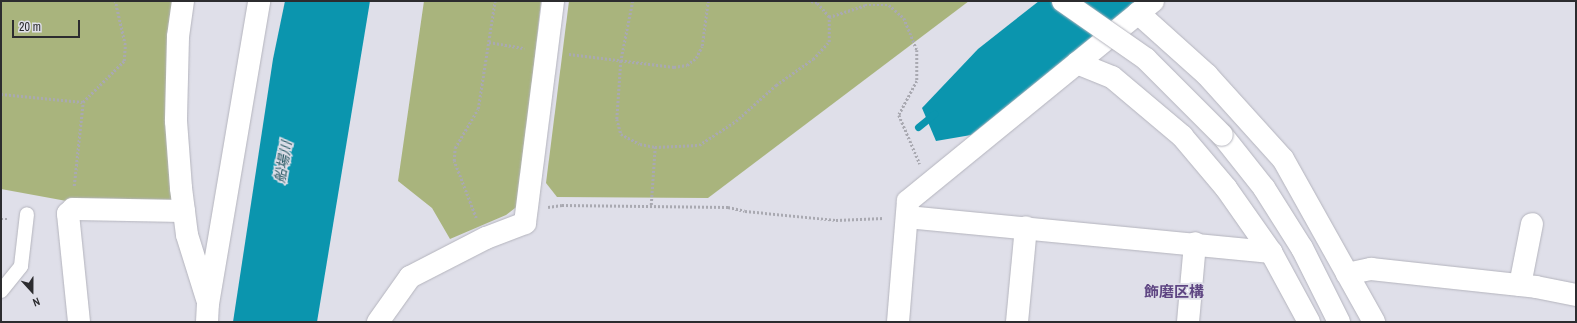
<!DOCTYPE html>
<html>
<head>
<meta charset="utf-8">
<style>
	body { margin:0 }
	#map { position:relative; width:1577px; height:323px; overflow:hidden; background:#dfdfe9; font-family:"Archivo Narrow","Noto Sans JP",sans-serif }
	div>[style] { position:absolute }
	.green>* { inset:0; background:#a9b47d }
	.water>* { inset:0; background:#0b95ae }
	.stream>* { height:7px; margin:-3.5px; padding:0 3.5px; transform-origin:3.5px; border-radius:3.5px; background:#0b95ae }
	.path>* { height:2.5px; margin-top:-1.25px; transform-origin:0; background:repeating-linear-gradient(90deg,#a9a9b1 0 2px,transparent 0 4px) }
	.roads { filter:drop-shadow(0 0 1px #b4b4bd) drop-shadow(0 0 1px #b4b4bd) }
	.lane>* { height:14px; margin:-7px; padding:0 7px; transform-origin:7px; border-radius:7px; background:#fff }
	.street>* { height:22px; margin:-11px; padding:0 11px; transform-origin:11px; border-radius:11px; background:#fff }
	.secondary>* { height:22px; margin:-11px; padding:0 11px; transform-origin:11px; border-radius:11px; background:#fff }
	.bridges { filter:drop-shadow(0 0 1px #b4b4bd) drop-shadow(0 0 1px #b4b4bd) }
	.secondary-bridge>* { height:22px; margin:-11px; padding:0 11px; transform-origin:11px; border-radius:11px; background:#fff }
	span { translate:-50% -50%; white-space:nowrap; text-align:center; line-height:1.15; -webkit-text-stroke:3.5px #dfdfe9; paint-order:stroke }
	.water-label { font-size:14px; color:#265762; font-style:italic }
	.quarter-label { font-size:15px; color:#5e4582; font-weight:700 }
	.frame { position:absolute; inset:0; border:2px solid #2c2c2f; pointer-events:none }
	.north { position:absolute; left:12px; top:271px; width:40px; height:40px; -webkit-text-stroke:3px #dfdfe9; paint-order:stroke; rotate:159deg; font-size:11px; font-weight:700; line-height:16px; text-align:center; color:#2c2c2f }
	.north::after { content:''; display:block; margin:auto; width:14px; height:18px; background:#2c2c2f; clip-path:polygon(50% 0,100% 100%,50% 72%,0 100%) }
	.scale { position:absolute; left:12px; top:20px; width:68px; height:18px; box-sizing:border-box; border:2px solid #2c2c2f; border-top:0; padding-left:5px; font-size:12px; line-height:14px; white-space:nowrap; color:#2c2c2f; -webkit-text-stroke:3px #dfdfe9; paint-order:stroke }
</style>
</head>
<body>
<div id="map">
	<div class="green">
		<i style="clip-path:polygon(1px 1px,178px 1px,174px 190px,169px 205px,72px 202px,1px 189px)"></i>
		<i style="clip-path:polygon(424px 1px,541px 1px,519px 205px,506px 215px,450px 239px,432px 208px,398px 181px)"></i>
		<i style="clip-path:polygon(569px 1px,969px 1px,708px 198px,557px 197px,546px 183px)"></i>
	</div>
	<div class="water">
		<i style="clip-path:polygon(285px 1px,370px 1px,317px 322px,233px 322px,273px 59px)"></i>
		<i style="clip-path:polygon(1039px 1px,1139px 1px,971px 135px,936px 141px,922px 108px,978px 49px)"></i>
	</div>
	<div class="stream">
		<i style="left:918px;top:127px;width:21px;rotate:-39deg"></i>
	</div>
	<div class="path">
		<i style="left:633px;top:1px;width:61px;rotate:101.3deg"></i>
		<i style="left:621px;top:61px;width:58px;rotate:93.9deg"></i>
		<i style="left:617px;top:119px;width:16px;rotate:75deg"></i>
		<i style="left:621px;top:134px;width:21px;rotate:28deg"></i>
		<i style="left:640px;top:144px;width:15px;rotate:11deg"></i>
		<i style="left:655px;top:147px;width:44px;rotate:-2.6deg"></i>
		<i style="left:699px;top:145px;width:44px;rotate:-33deg"></i>
		<i style="left:736px;top:121px;width:54px;rotate:-42deg"></i>
		<i style="left:776px;top:85px;width:45px;rotate:-35.1deg"></i>
		<i style="left:813px;top:59px;width:23px;rotate:-47deg"></i>
		<i style="left:829px;top:42px;width:25px;rotate:-90deg"></i>
		<i style="left:829px;top:17px;width:18px;rotate:-131deg"></i>
		<i style="left:817px;top:3px;width:8px;rotate:-166deg"></i>
		<i style="left:829px;top:17px;width:38px;rotate:-18deg"></i>
		<i style="left:865px;top:5px;width:24px"></i>
		<i style="left:889px;top:5px;width:20px;rotate:41deg"></i>
		<i style="left:904px;top:18px;width:35px;rotate:68deg"></i>
		<i style="left:917px;top:50px;width:31px;rotate:90deg"></i>
		<i style="left:917px;top:81px;width:38px;rotate:118deg"></i>
		<i style="left:899px;top:115px;width:53px;rotate:66.8deg"></i>
		<i style="left:489px;top:42px;width:36px;rotate:10deg"></i>
		<i style="left:569px;top:54px;width:106px;rotate:7.1deg"></i>
		<i style="left:674px;top:67px;width:13px;rotate:-9deg"></i>
		<i style="left:687px;top:65px;width:11px;rotate:-38deg"></i>
		<i style="left:696px;top:58px;width:13px;rotate:-63deg"></i>
		<i style="left:702px;top:46px;width:45px;rotate:-82.4deg"></i>
		<i style="left:1px;top:94px;width:82px;rotate:5.6deg"></i>
		<i style="left:83px;top:102px;width:58px;rotate:-45deg"></i>
		<i style="left:124px;top:61px;width:16px;rotate:-86deg"></i>
		<i style="left:125px;top:45px;width:45px;rotate:-102.8deg"></i>
		<i style="left:74px;top:186px;width:84px;rotate:-83.9deg"></i>
		<i style="left:651px;top:205px;width:58px;rotate:-86.1deg"></i>
		<i style="left:548px;top:207px;width:14px;rotate:-8deg"></i>
		<i style="left:562px;top:205px;width:166px;rotate:0.7deg"></i>
		<i style="left:728px;top:207px;width:17px;rotate:13deg"></i>
		<i style="left:745px;top:211px;width:91px;rotate:5.6deg"></i>
		<i style="left:836px;top:220px;width:48px;rotate:-2.4deg"></i>
		<i style="left:476px;top:218px;width:61px;rotate:-111.1deg"></i>
		<i style="left:454px;top:161px;width:13px;rotate:-86deg"></i>
		<i style="left:455px;top:148px;width:45px;rotate:-59.5deg"></i>
		<i style="left:478px;top:109px;width:109px;rotate:-81.1deg"></i>
		<i style="left:1px;top:219px;width:7px"></i>
	</div>
	<div class="roads">
		<div class="lane">
			<i style="left:1px;top:291px;width:32px;rotate:-51deg"></i>
			<i style="left:21px;top:266px;width:52px;rotate:-83.4deg"></i>
		</div>
		<div class="street">
			<i style="left:183px;top:1px;width:36px;rotate:98deg"></i>
			<i style="left:178px;top:37px;width:84px;rotate:91.4deg"></i>
			<i style="left:176px;top:121px;width:67px;rotate:85.7deg"></i>
			<i style="left:181px;top:188px;width:47px;rotate:82.7deg"></i>
			<i style="left:187px;top:235px;width:67px;rotate:72.6deg"></i>
			<i style="left:1138px;top:13px;width:93px;rotate:41.9deg"></i>
			<i style="left:1207px;top:75px;width:113px;rotate:47.9deg"></i>
			<i style="left:1283px;top:159px;width:187px;rotate:60.8deg"></i>
			<i style="left:1077px;top:63px;width:38px;rotate:22deg"></i>
			<i style="left:1112px;top:77px;width:92px;rotate:40.1deg"></i>
			<i style="left:1182px;top:136px;width:68px;rotate:49.8deg"></i>
			<i style="left:1226px;top:188px;width:78px;rotate:54.9deg"></i>
			<i style="left:1271px;top:252px;width:80px;rotate:61.5deg"></i>
			<i style="left:907px;top:217px;width:366px;rotate:5.5deg"></i>
			<i style="left:1347px;top:274px;width:25px;rotate:-12deg"></i>
			<i style="left:1371px;top:269px;width:166px;rotate:6.2deg"></i>
			<i style="left:1536px;top:287px;width:41px;rotate:11.3deg"></i>
			<i style="left:1520px;top:285px;width:62px;rotate:-78.9deg"></i>
			<i style="left:79px;top:322px;width:109px;rotate:-95.8deg"></i>
			<i style="left:68px;top:214px;width:7px;rotate:-45deg"></i>
			<i style="left:73px;top:209px;width:111px;rotate:1deg"></i>
			<i style="left:207px;top:322px;width:18px;rotate:-87deg"></i>
			<i style="left:208px;top:304px;width:307px;rotate:-80.4deg"></i>
			<i style="left:378px;top:322px;width:55px;rotate:-54.6deg"></i>
			<i style="left:410px;top:277px;width:85px;rotate:-27.2deg"></i>
			<i style="left:486px;top:238px;width:42px;rotate:-21deg"></i>
			<i style="left:525px;top:223px;width:224px;rotate:-82.8deg"></i>
			<i style="left:898px;top:322px;width:121px;rotate:-85.3deg"></i>
			<i style="left:908px;top:201px;width:316px;rotate:-39.2deg"></i>
			<i style="left:1017px;top:322px;width:95px;rotate:-84.6deg"></i>
			<i style="left:1188px;top:322px;width:79px;rotate:-84.9deg"></i>
		</div>
		<div class="secondary">
			<i style="left:1222px;top:135px;width:68px;rotate:51.6deg"></i>
			<i style="left:1264px;top:188px;width:71px;rotate:57.7deg"></i>
			<i style="left:1302px;top:248px;width:83px;rotate:63.4deg"></i>
		</div>
	</div>
	<div class="bridges">
		<div class="secondary-bridge">
			<i style="left:1063px;top:1px;width:101px;rotate:34.9deg"></i>
			<i style="left:1146px;top:59px;width:107px;rotate:45deg"></i>
		</div>
	</div>
	<div class="water-label">
		<span style="left:283px;top:162px;rotate:-80deg">船場川</span>
	</div>
	<div class="quarter-label">
		<span style="left:1174px;top:292px">飾磨区構</span>
	</div>
	<div class="frame"></div>
	<div class="north">N</div>
	<div class="scale">20 m</div>
</div>
</body>
</html>
